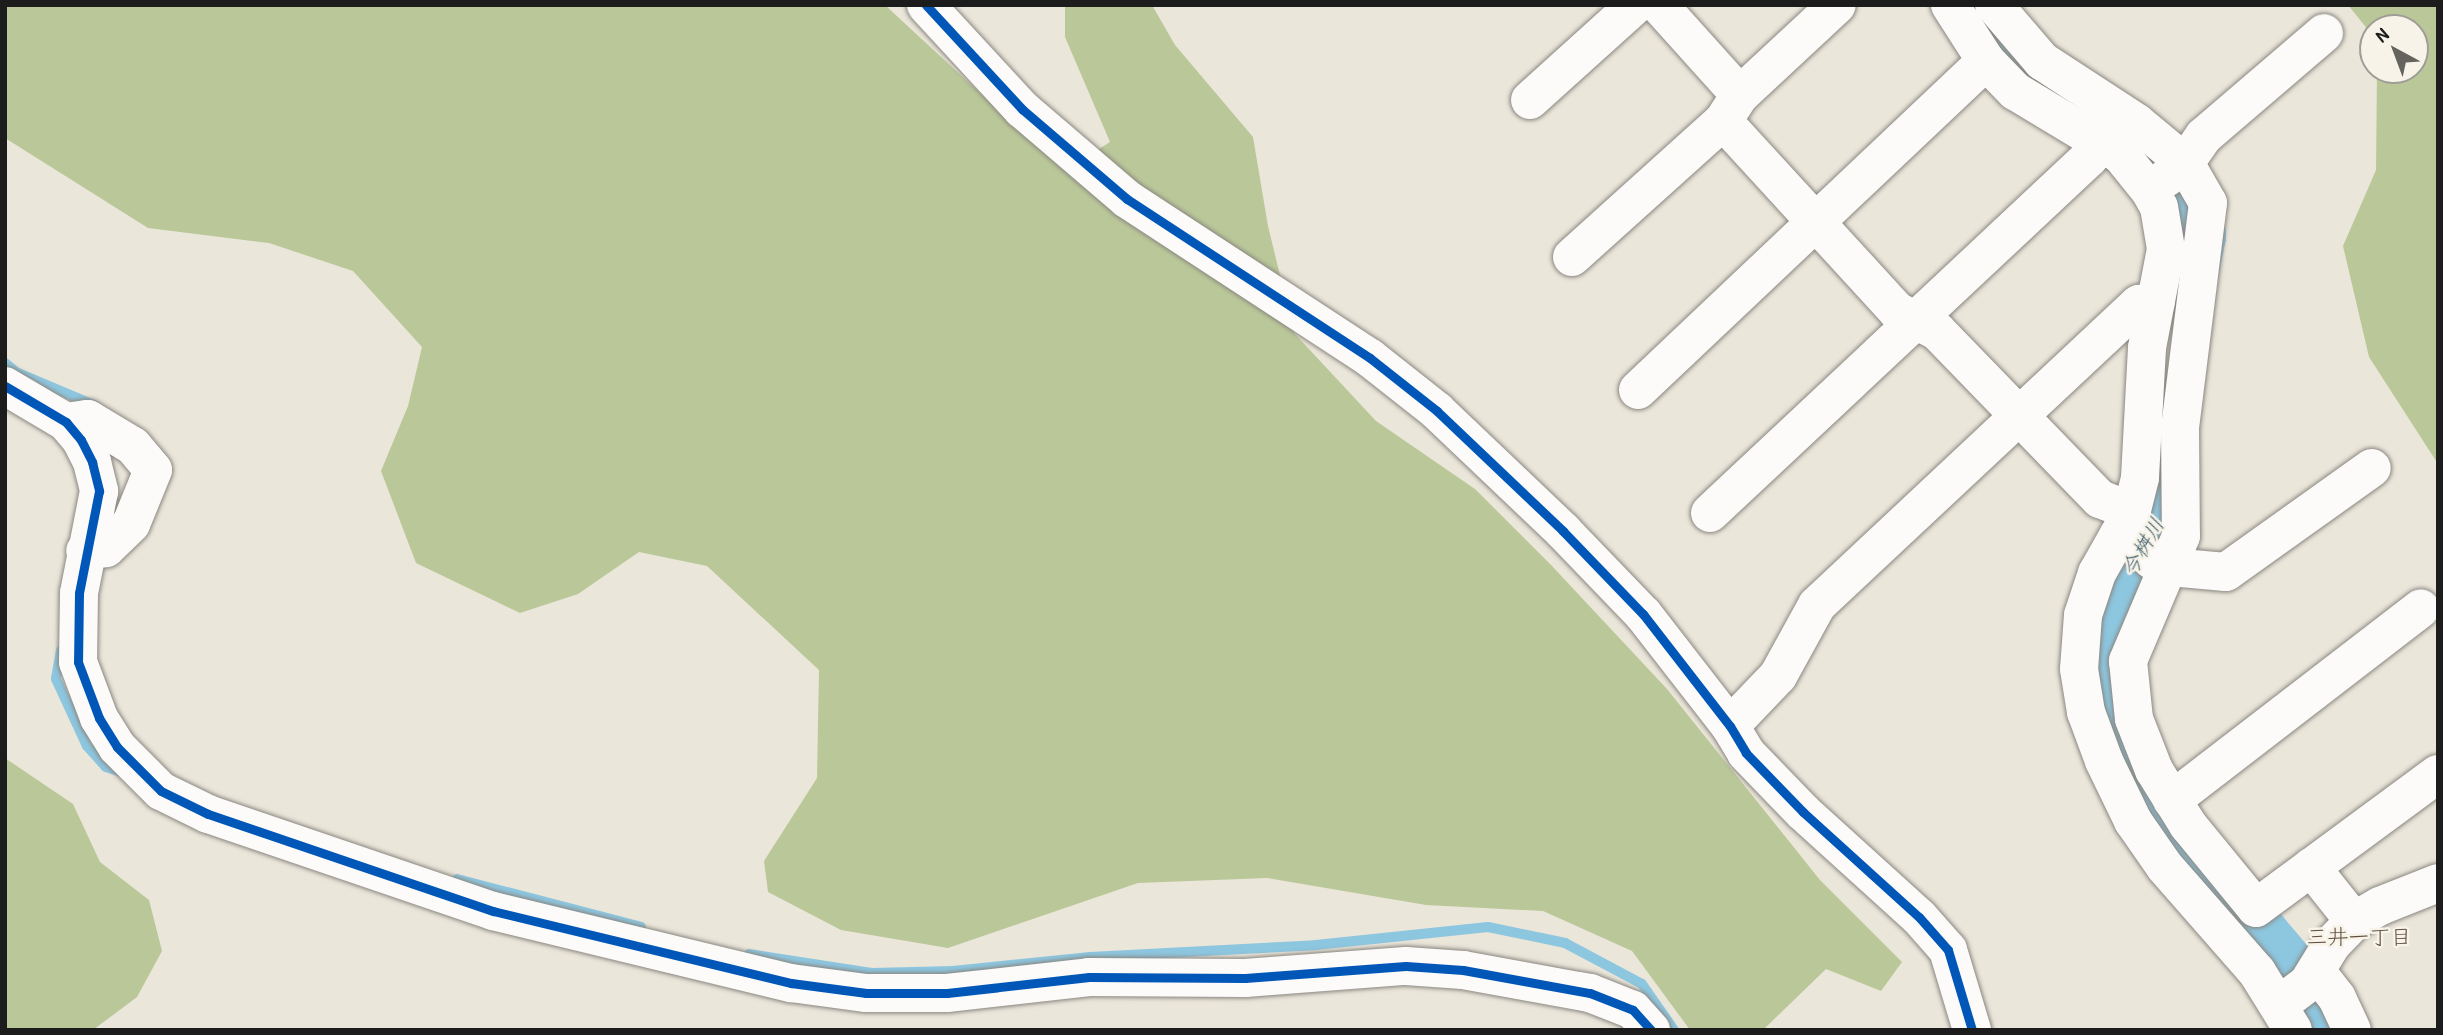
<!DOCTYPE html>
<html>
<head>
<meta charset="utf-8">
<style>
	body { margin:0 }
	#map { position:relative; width:2443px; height:1035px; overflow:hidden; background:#ebe6da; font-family:"Patrick Hand","Klee One",sans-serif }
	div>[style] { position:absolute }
	.forest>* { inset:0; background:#bac899 }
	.stream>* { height:10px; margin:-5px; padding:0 5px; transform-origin:5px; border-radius:5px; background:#8dc6df }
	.river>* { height:65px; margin:-32.5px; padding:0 32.5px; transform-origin:32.5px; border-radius:32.5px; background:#8dc6df }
	.roads { filter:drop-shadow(0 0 2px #8a8781) drop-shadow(0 0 2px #8a8781) }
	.minor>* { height:38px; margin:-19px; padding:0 19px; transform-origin:19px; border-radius:19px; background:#fcfbf9 }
	.cycleway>* { height:9px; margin:-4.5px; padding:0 4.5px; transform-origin:4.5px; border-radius:4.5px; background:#0057b8 }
	span { translate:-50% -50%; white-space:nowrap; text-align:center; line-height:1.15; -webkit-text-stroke:5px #f7f3e8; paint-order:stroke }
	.water-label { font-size:21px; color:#395a6b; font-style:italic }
	.neighbourhood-label { font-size:21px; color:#5f4e3f }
	.frame { position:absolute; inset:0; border:7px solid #1c1c1c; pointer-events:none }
	.north { position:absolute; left:2359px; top:14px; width:70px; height:70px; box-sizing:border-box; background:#f7f3e8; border:2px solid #9f9d96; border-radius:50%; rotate:319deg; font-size:19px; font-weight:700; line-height:28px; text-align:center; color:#1c1c1c }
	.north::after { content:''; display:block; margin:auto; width:24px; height:32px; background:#64635e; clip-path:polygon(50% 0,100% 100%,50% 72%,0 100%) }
</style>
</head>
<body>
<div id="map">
	<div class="forest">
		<i style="clip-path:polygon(5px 5px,885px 5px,1022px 132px,1068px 169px,1110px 142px,1065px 37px,1065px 5px,1152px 5px,1175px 45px,1253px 137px,1268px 226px,1294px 333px,1376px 421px,1475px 489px,1552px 566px,1667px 689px,1820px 880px,1902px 962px,1881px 991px,1826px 969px,1763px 1030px,1690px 1030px,1632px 951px,1543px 911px,1426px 905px,1267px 878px,1138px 883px,948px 948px,841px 930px,768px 892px,764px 861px,817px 778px,819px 670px,707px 566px,639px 552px,578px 594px,520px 613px,416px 563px,381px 471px,408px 406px,422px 347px,353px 271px,269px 243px,148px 228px,5px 138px)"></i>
		<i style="clip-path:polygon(2348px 5px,2438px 5px,2438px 464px,2369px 357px,2343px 246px,2376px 170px,2377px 70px,2415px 70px,2415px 28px,2373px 28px,2373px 36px)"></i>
		<i style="clip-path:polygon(5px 758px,73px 804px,100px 862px,149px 900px,162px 951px,137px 997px,93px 1030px,5px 1030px)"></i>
	</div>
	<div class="stream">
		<i style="left:5px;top:363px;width:14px;rotate:39deg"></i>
		<i style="left:16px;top:372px;width:85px;rotate:22.9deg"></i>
		<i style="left:61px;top:650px;width:29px;rotate:100deg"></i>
		<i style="left:56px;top:679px;width:74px;rotate:65.2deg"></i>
		<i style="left:87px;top:746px;width:28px;rotate:48deg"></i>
		<i style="left:106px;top:767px;width:20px;rotate:18deg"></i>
		<i style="left:457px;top:879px;width:190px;rotate:14.6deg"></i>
		<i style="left:749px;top:954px;width:124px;rotate:8.8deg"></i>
		<i style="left:872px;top:973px;width:81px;rotate:-1.4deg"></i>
		<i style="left:953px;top:971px;width:138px;rotate:-5.8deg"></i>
		<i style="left:1090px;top:957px;width:226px;rotate:-3deg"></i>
		<i style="left:1316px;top:945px;width:173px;rotate:-6deg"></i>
		<i style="left:1488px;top:927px;width:79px;rotate:11.7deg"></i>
		<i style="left:1565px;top:943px;width:87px;rotate:28deg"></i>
		<i style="left:1642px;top:984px;width:56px;rotate:55.2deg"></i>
	</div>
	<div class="river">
		<i style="left:1984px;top:17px;width:45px;rotate:53.1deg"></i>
		<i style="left:2011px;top:53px;width:53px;rotate:45.8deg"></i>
		<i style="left:2048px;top:91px;width:90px;rotate:33.7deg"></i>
		<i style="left:2123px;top:141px;width:41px;rotate:39.1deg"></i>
		<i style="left:2155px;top:167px;width:47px;rotate:48.5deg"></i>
		<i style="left:2186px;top:202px;width:34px;rotate:78deg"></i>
		<i style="left:2193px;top:235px;width:50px;rotate:101.5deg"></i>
		<i style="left:2166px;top:426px;width:79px;rotate:90deg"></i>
		<i style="left:2166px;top:505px;width:31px;rotate:112deg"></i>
		<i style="left:2154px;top:534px;width:51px;rotate:126.2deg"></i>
		<i style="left:2124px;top:575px;width:41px;rotate:111.5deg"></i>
		<i style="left:2109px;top:613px;width:51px;rotate:94.5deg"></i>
		<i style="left:2105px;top:664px;width:65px;rotate:80.2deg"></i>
		<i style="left:2116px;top:728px;width:72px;rotate:65.6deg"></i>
		<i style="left:2146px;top:794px;width:70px;rotate:55.4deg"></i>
		<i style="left:2186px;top:852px;width:150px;rotate:49.9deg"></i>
		<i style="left:2283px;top:967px;width:76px;rotate:55.7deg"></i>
	</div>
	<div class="roads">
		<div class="minor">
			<i style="left:926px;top:5px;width:142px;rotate:47.3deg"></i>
			<i style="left:1022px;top:109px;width:138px;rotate:40.6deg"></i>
			<i style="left:1127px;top:199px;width:290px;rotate:33.2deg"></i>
			<i style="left:1370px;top:358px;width:85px;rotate:38.3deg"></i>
			<i style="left:1437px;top:411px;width:174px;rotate:43.6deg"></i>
			<i style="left:1563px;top:531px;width:115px;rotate:46.1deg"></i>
			<i style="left:1643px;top:614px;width:142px;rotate:52.2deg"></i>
			<i style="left:1730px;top:726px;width:31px;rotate:59deg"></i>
			<i style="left:1746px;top:753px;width:82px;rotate:46deg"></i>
			<i style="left:1803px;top:812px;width:156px;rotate:42.2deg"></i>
			<i style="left:1919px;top:917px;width:44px;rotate:48.7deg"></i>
			<i style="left:1948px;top:950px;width:84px;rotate:73.3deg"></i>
			<i style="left:1659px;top:5px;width:121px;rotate:48deg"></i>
			<i style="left:1950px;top:5px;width:67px;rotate:57.3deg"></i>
			<i style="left:1986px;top:61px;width:42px;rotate:46deg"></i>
			<i style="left:2015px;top:91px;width:124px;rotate:31.1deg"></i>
			<i style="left:2121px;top:155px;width:46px;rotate:51.1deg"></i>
			<i style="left:2150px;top:191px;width:18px;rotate:61deg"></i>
			<i style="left:2159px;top:207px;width:43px;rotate:80.5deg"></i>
			<i style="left:2166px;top:249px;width:101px;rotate:100.9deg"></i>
			<i style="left:2147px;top:348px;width:130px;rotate:93.1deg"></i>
			<i style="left:2140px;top:478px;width:34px;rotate:104deg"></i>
			<i style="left:2132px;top:511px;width:71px;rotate:119.4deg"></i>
			<i style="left:2097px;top:573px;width:44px;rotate:108.4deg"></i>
			<i style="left:2083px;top:615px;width:54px;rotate:94.2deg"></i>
			<i style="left:2079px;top:669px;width:44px;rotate:80.8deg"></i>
			<i style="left:2086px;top:712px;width:52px;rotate:69.8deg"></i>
			<i style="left:2104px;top:761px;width:67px;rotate:64.2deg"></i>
			<i style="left:2133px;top:821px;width:56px;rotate:55.2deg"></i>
			<i style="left:2165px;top:867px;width:140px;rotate:48.8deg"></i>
			<i style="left:2257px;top:972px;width:68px;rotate:58.2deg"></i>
			<i style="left:1994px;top:5px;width:74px;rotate:49.4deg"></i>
			<i style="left:2042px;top:61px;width:113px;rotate:33.1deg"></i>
			<i style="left:2137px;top:123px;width:62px;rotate:39.8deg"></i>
			<i style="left:2185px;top:163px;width:46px;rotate:60.1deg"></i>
			<i style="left:2208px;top:203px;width:227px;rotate:97.1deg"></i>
			<i style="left:2180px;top:428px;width:108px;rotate:89.5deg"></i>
			<i style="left:2181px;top:536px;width:136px;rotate:113deg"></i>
			<i style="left:2128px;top:661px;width:58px;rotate:84.1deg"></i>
			<i style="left:2134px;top:719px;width:55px;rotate:68.6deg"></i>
			<i style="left:2154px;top:770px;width:65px;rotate:58.3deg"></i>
			<i style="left:2188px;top:825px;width:107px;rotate:50.7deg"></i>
			<i style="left:2256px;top:908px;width:226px;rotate:-36.4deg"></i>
			<i style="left:1530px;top:100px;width:142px;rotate:-42.1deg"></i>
			<i style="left:1723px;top:121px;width:258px;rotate:47.5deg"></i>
			<i style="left:1897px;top:311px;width:45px;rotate:26.6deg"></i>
			<i style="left:1937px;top:331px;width:234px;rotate:45.9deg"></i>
			<i style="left:2100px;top:499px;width:34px;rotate:21deg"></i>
			<i style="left:2166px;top:178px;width:24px;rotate:-38deg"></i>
			<i style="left:2185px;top:163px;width:33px;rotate:-55deg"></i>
			<i style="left:2204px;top:136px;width:158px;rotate:-40.6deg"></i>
			<i style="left:1572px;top:257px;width:203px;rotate:-42deg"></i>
			<i style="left:1723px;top:121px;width:31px;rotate:-57deg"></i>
			<i style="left:1740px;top:95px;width:132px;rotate:-42.9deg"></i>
			<i style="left:5px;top:386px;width:71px;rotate:30.5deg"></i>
			<i style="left:66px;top:422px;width:23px;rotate:50deg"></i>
			<i style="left:81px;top:440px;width:25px;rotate:63deg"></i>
			<i style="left:92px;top:462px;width:30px;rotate:76deg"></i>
			<i style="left:99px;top:491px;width:104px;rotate:101.1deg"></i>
			<i style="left:79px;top:593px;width:69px;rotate:90.8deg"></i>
			<i style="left:78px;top:662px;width:60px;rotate:69.4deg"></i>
			<i style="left:99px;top:718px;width:34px;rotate:58deg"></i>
			<i style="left:117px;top:747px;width:62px;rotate:45deg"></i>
			<i style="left:161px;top:791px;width:52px;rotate:26.1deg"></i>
			<i style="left:208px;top:814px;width:301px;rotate:18.8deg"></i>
			<i style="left:493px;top:911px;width:307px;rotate:13.6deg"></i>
			<i style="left:791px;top:983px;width:76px;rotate:7.6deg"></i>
			<i style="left:866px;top:993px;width:81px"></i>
			<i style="left:947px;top:993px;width:143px;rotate:-6.4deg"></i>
			<i style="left:1089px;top:977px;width:156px;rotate:0.4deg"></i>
			<i style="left:1245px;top:978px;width:161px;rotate:-4.3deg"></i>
			<i style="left:1406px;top:966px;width:57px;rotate:4deg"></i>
			<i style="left:1463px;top:970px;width:129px;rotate:10.3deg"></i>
			<i style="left:1590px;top:993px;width:46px;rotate:21.6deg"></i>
			<i style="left:1633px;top:1010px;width:27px;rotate:48deg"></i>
			<i style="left:1638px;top:390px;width:479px;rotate:-43.4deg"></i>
			<i style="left:66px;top:422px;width:22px;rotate:-8deg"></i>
			<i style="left:88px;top:419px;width:52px;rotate:31deg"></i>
			<i style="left:133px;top:446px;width:31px;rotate:50deg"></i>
			<i style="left:153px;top:470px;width:58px;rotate:112.2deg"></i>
			<i style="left:131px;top:524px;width:35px;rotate:136deg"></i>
			<i style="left:106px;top:548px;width:21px;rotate:172deg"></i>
			<i style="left:1710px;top:513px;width:519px;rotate:-43.13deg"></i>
			<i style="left:2089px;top:158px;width:19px;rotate:-55deg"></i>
			<i style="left:2118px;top:536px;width:17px;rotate:25deg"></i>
			<i style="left:2133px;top:543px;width:25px;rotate:42deg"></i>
			<i style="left:2152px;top:560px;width:19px;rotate:21deg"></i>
			<i style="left:2170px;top:567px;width:56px;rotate:5.1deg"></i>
			<i style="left:2226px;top:572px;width:179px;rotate:-35.5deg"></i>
			<i style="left:1730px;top:726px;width:69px;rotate:-46.2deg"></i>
			<i style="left:1778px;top:676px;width:81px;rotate:-61.2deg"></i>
			<i style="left:1817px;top:605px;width:441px;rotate:-43.1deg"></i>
			<i style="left:2139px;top:304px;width:17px;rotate:-7deg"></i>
			<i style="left:2172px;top:800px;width:314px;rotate:-37.6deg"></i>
			<i style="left:2311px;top:867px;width:69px;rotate:51.5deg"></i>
			<i style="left:2316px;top:971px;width:34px;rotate:52deg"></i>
			<i style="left:2337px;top:998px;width:35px;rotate:65deg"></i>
			<i style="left:2279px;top:1005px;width:36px;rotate:-37deg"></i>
			<i style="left:2308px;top:983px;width:46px;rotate:-58.4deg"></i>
			<i style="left:2332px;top:944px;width:32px;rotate:-46deg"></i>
			<i style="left:2354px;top:921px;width:30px;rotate:-30deg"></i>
			<i style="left:2380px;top:906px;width:62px;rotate:-21.6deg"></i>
		</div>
	</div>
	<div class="cycleway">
		<i style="left:926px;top:5px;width:142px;rotate:47.3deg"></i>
		<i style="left:1022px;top:109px;width:138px;rotate:40.6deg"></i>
		<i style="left:1127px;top:199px;width:290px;rotate:33.2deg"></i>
		<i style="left:1370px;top:358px;width:85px;rotate:38.3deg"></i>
		<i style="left:1437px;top:411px;width:174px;rotate:43.6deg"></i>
		<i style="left:1563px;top:531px;width:115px;rotate:46.1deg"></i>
		<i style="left:1643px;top:614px;width:142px;rotate:52.2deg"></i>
		<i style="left:1730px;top:726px;width:31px;rotate:59deg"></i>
		<i style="left:1746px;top:753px;width:82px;rotate:46deg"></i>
		<i style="left:1803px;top:812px;width:156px;rotate:42.2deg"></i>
		<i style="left:1919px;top:917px;width:44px;rotate:48.7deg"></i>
		<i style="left:1948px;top:950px;width:84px;rotate:73.3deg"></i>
		<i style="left:5px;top:386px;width:71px;rotate:30.5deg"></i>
		<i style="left:66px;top:422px;width:23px;rotate:50deg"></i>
		<i style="left:81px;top:440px;width:25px;rotate:63deg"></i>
		<i style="left:92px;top:462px;width:30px;rotate:76deg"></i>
		<i style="left:99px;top:491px;width:104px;rotate:101.1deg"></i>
		<i style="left:79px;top:593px;width:69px;rotate:90.8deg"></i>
		<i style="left:78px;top:662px;width:60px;rotate:69.4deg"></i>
		<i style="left:99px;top:718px;width:34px;rotate:58deg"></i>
		<i style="left:117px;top:747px;width:62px;rotate:45deg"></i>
		<i style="left:161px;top:791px;width:52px;rotate:26.1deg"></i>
		<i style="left:208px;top:814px;width:301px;rotate:18.8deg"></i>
		<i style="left:493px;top:911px;width:307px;rotate:13.6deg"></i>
		<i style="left:791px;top:983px;width:76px;rotate:7.6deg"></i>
		<i style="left:866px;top:993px;width:81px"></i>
		<i style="left:947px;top:993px;width:143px;rotate:-6.4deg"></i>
		<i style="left:1089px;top:977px;width:156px;rotate:0.4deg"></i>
		<i style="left:1245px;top:978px;width:161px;rotate:-4.3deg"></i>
		<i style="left:1406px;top:966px;width:57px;rotate:4deg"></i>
		<i style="left:1463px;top:970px;width:129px;rotate:10.3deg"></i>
		<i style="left:1590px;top:993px;width:46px;rotate:21.6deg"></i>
		<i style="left:1633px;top:1010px;width:27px;rotate:48deg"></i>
	</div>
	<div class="water-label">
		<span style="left:2143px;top:547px;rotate:-60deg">今桝川</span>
	</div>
	<div class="neighbourhood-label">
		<span style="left:2359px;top:937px">三井一丁目</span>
	</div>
	<div class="frame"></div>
	<div class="north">N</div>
</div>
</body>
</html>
